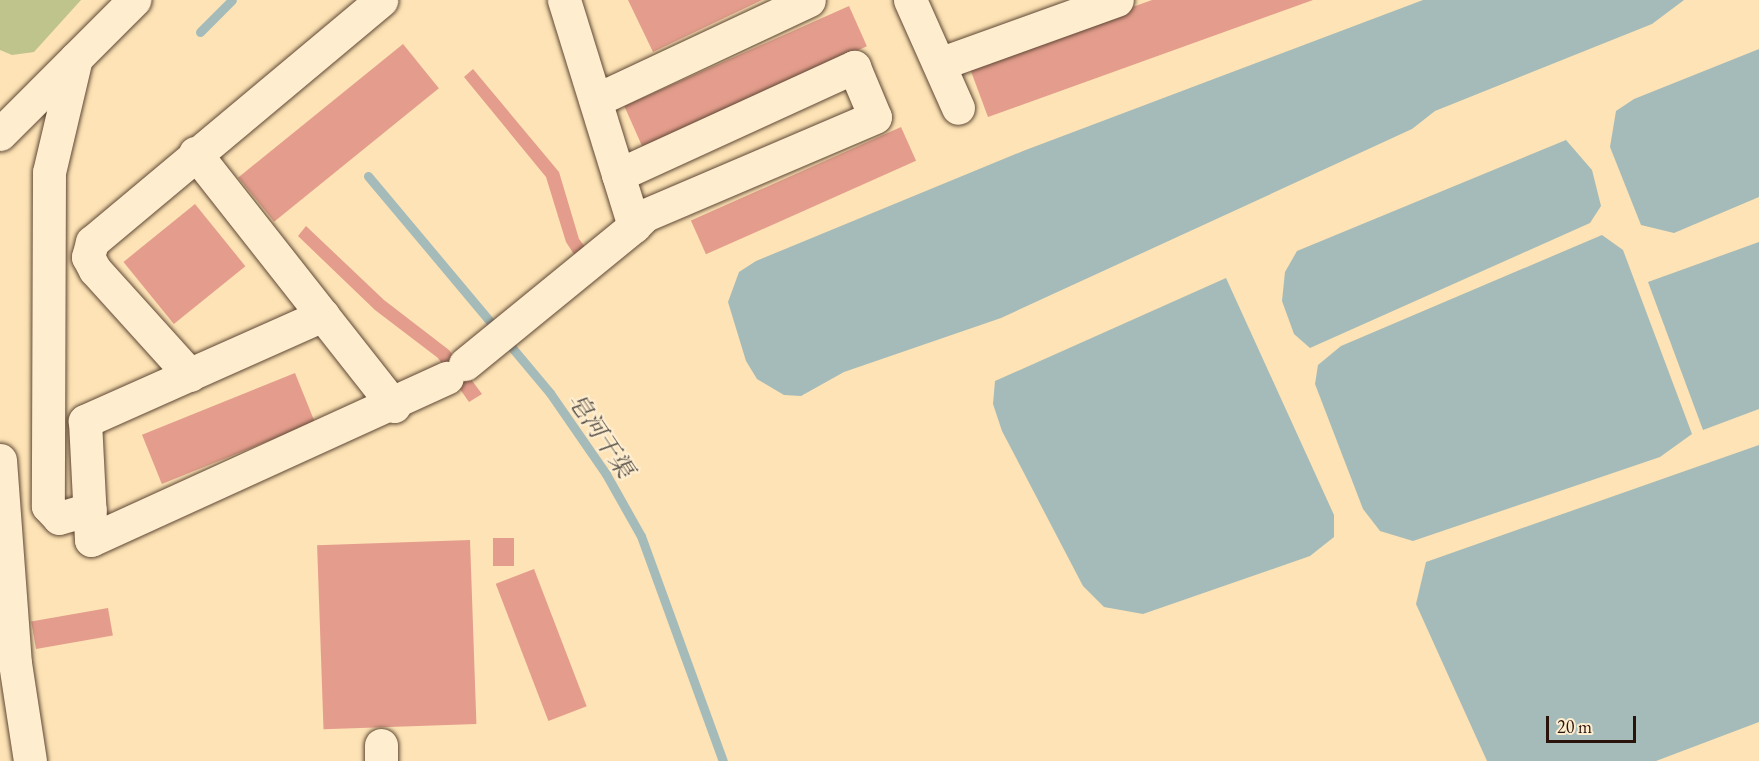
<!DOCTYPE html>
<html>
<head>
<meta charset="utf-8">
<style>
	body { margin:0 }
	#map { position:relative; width:1759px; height:761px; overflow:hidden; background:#fde3b5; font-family:"EB Garamond","Noto Serif SC",serif }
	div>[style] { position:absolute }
	.green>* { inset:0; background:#bfc48d }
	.water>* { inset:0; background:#a5bbb9 }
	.stream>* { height:9px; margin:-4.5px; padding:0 4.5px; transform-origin:4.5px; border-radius:4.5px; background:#a5bbb9 }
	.building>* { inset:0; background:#e49d8c; transform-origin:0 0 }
	.roads { filter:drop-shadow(0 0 2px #5e4735) drop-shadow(0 0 2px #5e4735) }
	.minor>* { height:33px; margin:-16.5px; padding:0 16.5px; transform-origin:16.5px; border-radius:16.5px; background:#feedcf }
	span { translate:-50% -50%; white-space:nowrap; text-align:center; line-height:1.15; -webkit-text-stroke:4.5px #feedcf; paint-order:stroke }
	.water-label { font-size:24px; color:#544e47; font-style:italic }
	.scale { position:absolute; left:1546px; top:716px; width:90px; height:27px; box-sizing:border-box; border:3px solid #29130a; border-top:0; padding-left:8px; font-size:18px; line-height:21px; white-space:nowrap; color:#29130a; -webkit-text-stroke:4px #feedcf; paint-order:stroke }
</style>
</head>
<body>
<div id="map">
	<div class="green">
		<i style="clip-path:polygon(0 0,81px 0,34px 52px,12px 55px,0 50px)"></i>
	</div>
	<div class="water">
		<i style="clip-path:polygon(1423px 0,1684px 0,1652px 24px,1435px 111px,1412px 129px,1001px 318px,844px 372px,801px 396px,784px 395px,757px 379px,746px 361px,728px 302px,739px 272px,756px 261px,1023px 151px)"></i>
		<i style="clip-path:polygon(1759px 49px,1759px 197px,1674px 233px,1641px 225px,1610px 147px,1616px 111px,1634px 99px)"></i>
		<i style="clip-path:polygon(1566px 140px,1592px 170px,1601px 206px,1590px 223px,1310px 348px,1294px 334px,1282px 301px,1285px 272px,1297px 251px)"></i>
		<i style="clip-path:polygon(1602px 235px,1623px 250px,1692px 434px,1660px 457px,1413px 541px,1380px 531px,1363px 509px,1315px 384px,1318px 365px,1341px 346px)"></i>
		<i style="clip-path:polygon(1759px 242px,1759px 409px,1703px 430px,1648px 282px)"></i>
		<i style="clip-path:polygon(1226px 278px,1334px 515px,1334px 537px,1310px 556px,1143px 614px,1104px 607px,1083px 586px,1002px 431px,993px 404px,995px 381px)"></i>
		<i style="clip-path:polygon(1759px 445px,1759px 722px,1656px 761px,1487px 761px,1416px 604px,1426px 562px)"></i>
	</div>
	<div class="stream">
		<i style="left:200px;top:32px;width:45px;rotate:-45deg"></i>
		<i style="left:368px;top:176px;width:283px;rotate:50deg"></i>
		<i style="left:550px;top:393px;width:98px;rotate:55.3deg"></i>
		<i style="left:606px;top:474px;width:71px;rotate:60.6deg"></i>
		<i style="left:641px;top:536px;width:239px;rotate:70deg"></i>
	</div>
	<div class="building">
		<i style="clip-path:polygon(628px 0,762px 0,653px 52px)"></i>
		<i style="clip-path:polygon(1152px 0,1313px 0,988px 117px,969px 66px)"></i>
		<i style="left:849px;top:6px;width:44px;height:246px;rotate:66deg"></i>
		<i style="left:403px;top:44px;width:57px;height:212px;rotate:51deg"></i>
		<i style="clip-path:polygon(473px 69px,559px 172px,579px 239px,589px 252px,579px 262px,566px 242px,546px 177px,464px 77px)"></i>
		<i style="left:901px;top:127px;width:37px;height:230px;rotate:66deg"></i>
		<i style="left:195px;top:204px;width:80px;height:92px;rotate:51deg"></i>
		<i style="clip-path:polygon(306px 226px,384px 300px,449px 350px,482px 394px,469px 402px,438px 358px,375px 310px,298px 236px)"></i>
		<i style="left:295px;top:373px;width:53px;height:165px;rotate:68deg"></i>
		<i style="left:493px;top:538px;width:21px;height:28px"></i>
		<i style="left:470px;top:540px;width:184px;height:153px;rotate:88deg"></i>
		<i style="left:534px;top:569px;width:147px;height:41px;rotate:69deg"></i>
		<i style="left:108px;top:608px;width:28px;height:78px;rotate:80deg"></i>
	</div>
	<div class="roads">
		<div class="minor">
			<i style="left:910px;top:0;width:118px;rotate:66deg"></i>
			<i style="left:76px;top:58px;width:117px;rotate:103.3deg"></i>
			<i style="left:49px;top:172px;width:334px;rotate:90.2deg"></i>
			<i style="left:48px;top:506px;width:16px;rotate:47deg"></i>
			<i style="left:59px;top:518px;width:32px;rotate:-16deg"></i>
			<i style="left:939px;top:64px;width:189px;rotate:-19.8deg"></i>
			<i style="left:596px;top:100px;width:235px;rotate:-25.1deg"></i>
			<i style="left:0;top:134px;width:190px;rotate:-45deg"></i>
			<i style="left:195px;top:153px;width:322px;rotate:51.8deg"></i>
			<i style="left:618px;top:175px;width:260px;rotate:-24.6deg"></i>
			<i style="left:854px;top:67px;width:54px;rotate:67.2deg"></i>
			<i style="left:875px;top:117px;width:250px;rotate:156.9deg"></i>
			<i style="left:645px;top:215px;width:16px;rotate:135deg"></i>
			<i style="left:323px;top:315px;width:261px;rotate:156deg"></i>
			<i style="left:85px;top:421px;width:119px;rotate:87.1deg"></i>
			<i style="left:91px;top:540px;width:391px;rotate:-24.5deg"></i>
			<i style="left:465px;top:364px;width:218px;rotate:-39.2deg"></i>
			<i style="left:634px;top:226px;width:237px;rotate:-107.2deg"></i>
			<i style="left:190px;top:375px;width:142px;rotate:-132.1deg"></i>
			<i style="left:95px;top:270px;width:15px;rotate:-118deg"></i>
			<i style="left:88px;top:257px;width:16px;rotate:-75deg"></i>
			<i style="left:92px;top:242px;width:377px;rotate:-39.9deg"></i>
			<i style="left:0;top:460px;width:204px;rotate:85.8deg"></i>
			<i style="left:15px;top:663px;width:99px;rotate:81.3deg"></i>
			<i style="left:381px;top:745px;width:16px;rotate:90deg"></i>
		</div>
	</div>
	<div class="water-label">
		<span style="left:601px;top:435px;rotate:56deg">皂河干渠</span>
	</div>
	<div class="scale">20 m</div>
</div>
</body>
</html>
